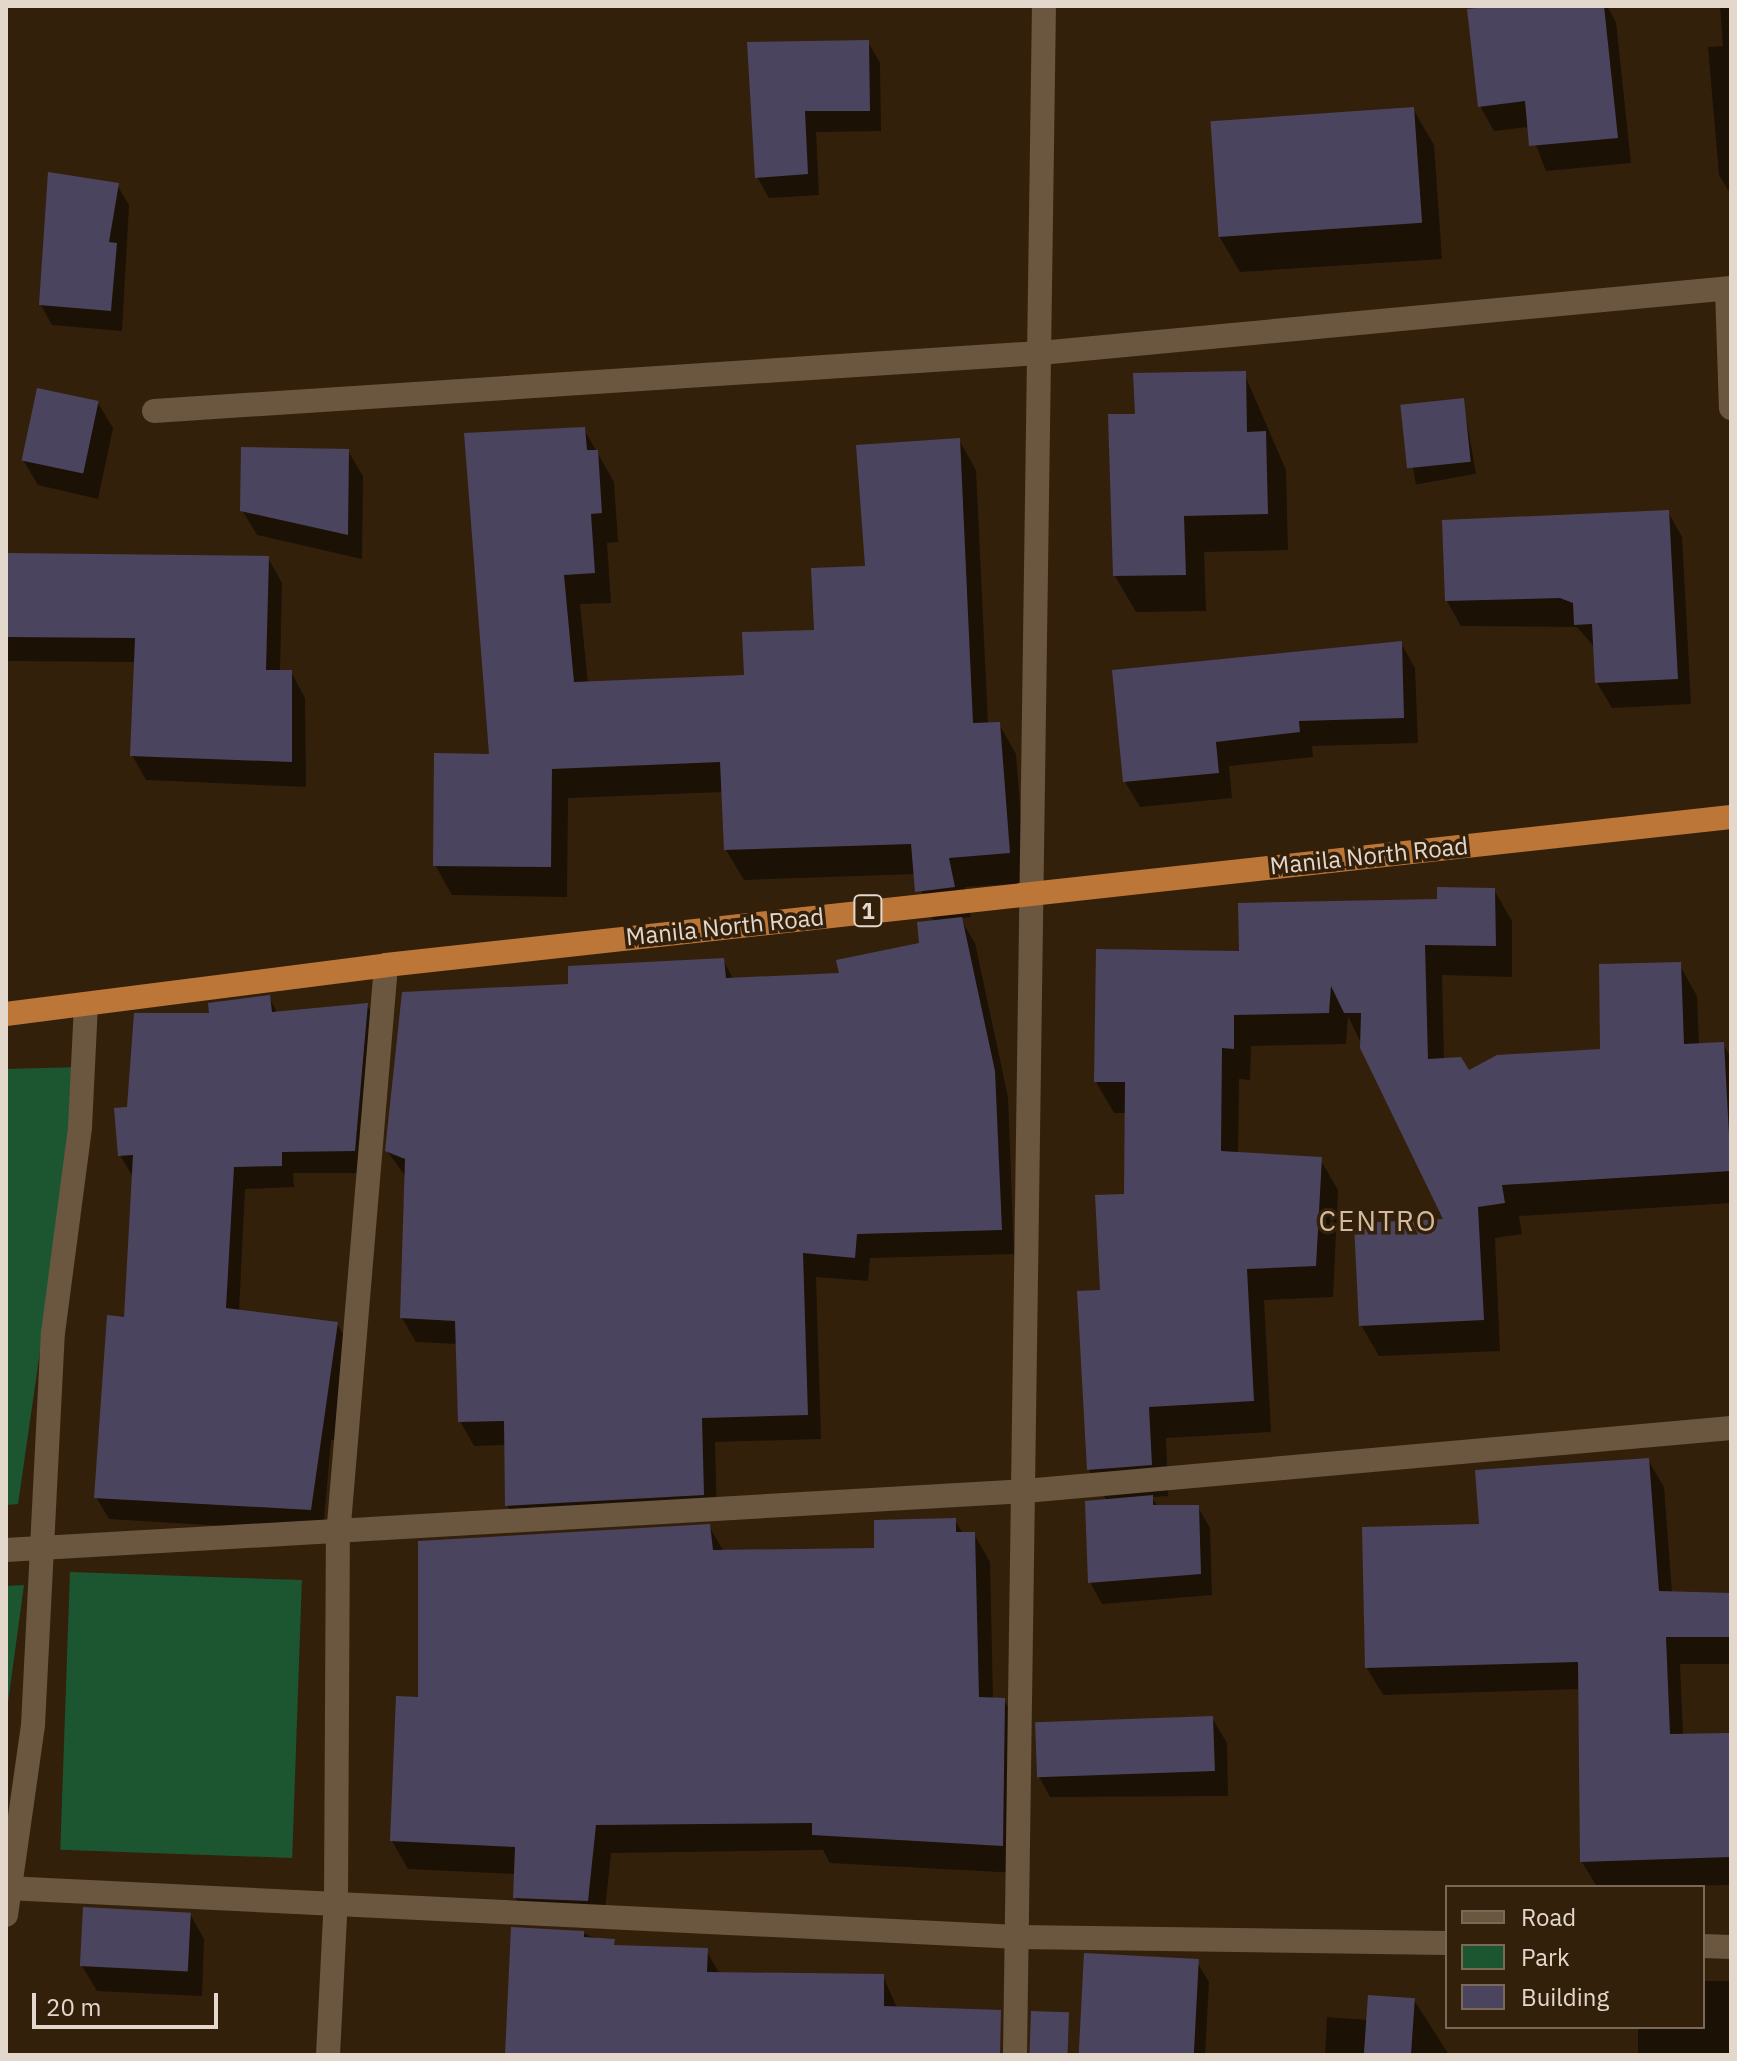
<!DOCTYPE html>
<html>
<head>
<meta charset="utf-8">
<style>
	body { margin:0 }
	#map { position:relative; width:1737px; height:2061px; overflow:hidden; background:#33200b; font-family:"IBM Plex Sans",sans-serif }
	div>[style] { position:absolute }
	.green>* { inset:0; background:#1c5631; transform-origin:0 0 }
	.shadow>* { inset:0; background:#0007; transform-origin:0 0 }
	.building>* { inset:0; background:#4b445e; transform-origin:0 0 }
	.minor>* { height:24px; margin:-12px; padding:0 12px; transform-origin:12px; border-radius:12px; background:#6b5640 }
	.trunk>* { height:24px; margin:-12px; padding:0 12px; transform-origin:12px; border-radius:12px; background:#bc7637 }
	span { translate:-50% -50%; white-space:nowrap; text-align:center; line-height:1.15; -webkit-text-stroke:7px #33200b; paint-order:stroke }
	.shield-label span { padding:2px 6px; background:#33200b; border:2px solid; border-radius:6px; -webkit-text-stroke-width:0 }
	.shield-label { font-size:22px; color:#e4d7cb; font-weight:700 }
	.street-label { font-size:24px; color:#e4d7cb }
	.quarter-label { font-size:28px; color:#d2b9a0; letter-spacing:2px }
	.frame { position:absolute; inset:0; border:8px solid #e4d7cb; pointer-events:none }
	.legend { position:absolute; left:1445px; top:1885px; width:260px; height:144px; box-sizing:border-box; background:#33200b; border:2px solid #7a6958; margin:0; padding:10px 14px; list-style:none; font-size:24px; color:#e4d7cb }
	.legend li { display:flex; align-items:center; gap:16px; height:40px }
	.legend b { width:40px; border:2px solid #7a6958 }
	.scale { position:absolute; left:32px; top:1993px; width:186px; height:36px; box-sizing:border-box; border:4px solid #e4d7cb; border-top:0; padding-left:10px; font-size:24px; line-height:28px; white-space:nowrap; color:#e4d7cb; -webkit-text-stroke:6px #33200b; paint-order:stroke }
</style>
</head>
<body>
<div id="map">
	<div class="green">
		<i style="clip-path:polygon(81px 1067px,18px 1504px,6px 1505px,6px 1069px)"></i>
		<i style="left:70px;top:1572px;width:232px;height:278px;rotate:2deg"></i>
		<i style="clip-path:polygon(24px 1585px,6px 1717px,6px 1586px)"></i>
	</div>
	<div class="shadow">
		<i style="clip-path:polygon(1514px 6px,1607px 6px,1616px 22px,1631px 163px,1546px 171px,1529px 127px,1494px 131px,1480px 106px)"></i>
		<i style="clip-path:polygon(1720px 6px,1731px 6px,1731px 195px,1719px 175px,1708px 47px,1723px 46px)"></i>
		<i style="clip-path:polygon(868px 42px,880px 63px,881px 131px,816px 132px,819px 195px,769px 198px,757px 177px,749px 44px)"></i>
		<i style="clip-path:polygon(1413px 109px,1434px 145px,1442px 259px,1240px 272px,1219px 236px)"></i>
		<i style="clip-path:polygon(117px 185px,129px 205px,122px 331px,52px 325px,41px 305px)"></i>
		<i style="clip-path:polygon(1244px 373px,1286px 470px,1288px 550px,1204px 552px,1206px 611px,1136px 612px,1115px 576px,1137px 416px)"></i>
		<i style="left:1463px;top:400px;width:75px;height:61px;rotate:80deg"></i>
		<i style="clip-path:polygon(98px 403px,113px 428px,98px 499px,38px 485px,23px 460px)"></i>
		<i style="clip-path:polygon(584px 429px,614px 482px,618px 542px,607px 543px,611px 603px,580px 604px,588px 684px,746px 677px,816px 632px,959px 440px,976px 470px,988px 724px,999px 724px,1016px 754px,1026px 883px,965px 887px,971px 917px,960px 918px,975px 943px,1008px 1097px,1014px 1254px,870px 1258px,868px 1281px,816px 1277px,821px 1439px,715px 1442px,717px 1519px,521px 1530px,507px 1506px,506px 1445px,474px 1446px,460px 1421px,457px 1344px,416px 1342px,402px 1318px,406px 1177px,387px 1151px,570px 985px,723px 960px,734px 980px,841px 975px,921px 944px,934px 922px,915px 874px,744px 880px,726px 850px,724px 792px,568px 798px,567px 897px,452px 895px,435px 865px,491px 756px)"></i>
		<i style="clip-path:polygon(348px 451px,363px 476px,362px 559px,257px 535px,242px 510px)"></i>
		<i style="clip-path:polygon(1668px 512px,1682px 537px,1691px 704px,1612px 708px,1597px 683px,1596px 649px,1577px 627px,1461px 626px,1447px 601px)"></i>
		<i style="clip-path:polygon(6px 555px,268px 558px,282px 583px,280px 672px,291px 672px,305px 698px,306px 787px,146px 780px,132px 755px,136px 662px,6px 661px)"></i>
		<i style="clip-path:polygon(1401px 643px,1415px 668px,1418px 743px,1312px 746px,1313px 757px,1229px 766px,1232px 798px,1140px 807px,1125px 782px)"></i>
		<i style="clip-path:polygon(1494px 890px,1512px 921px,1512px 977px,1442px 975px,1444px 1060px,1468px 1072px,1602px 1051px,1679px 964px,1697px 996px,1699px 1045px,1723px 1044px,1731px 1058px,1731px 1203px,1519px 1216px,1522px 1234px,1495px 1238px,1500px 1351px,1379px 1356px,1361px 1325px,1446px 1221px,1348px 1016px,1346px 1044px,1251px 1046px,1250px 1080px,1239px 1079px,1238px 1154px,1320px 1159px,1338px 1190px,1333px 1297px,1264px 1300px,1271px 1432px,1166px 1438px,1168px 1496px,1152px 1497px,1158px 1507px,1198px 1507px,1210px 1528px,1212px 1595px,1102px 1604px,1090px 1582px,1107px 1501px,1089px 1470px,1102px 1291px,1126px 1196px,1126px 1113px,1114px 1113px,1096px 1082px,1241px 953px)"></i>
		<i style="clip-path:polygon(269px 997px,278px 1014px,367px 1005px,379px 1026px,367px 1173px,293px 1173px,294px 1187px,245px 1189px,239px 1312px,337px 1324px,350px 1346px,341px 1440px,331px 1440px,323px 1532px,109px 1519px,96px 1497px,126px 1319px,133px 1177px,120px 1155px,129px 1109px,211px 1015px)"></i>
		<i style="clip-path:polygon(1648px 1460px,1664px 1487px,1672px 1593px,1731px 1595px,1731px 1664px,1680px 1664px,1683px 1735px,1731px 1735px,1731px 1885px,1597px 1887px,1582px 1862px,1580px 1689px,1383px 1695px,1367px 1668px,1481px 1526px)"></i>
		<i style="clip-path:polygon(955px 1520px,963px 1534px,974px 1534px,990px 1562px,993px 1700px,1004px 1700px,1020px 1728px,1018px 1873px,830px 1863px,823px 1850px,611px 1853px,603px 1929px,531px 1925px,515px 1897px,516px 1874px,408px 1869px,392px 1841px,420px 1699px,709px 1526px,724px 1552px,877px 1550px)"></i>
		<i style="clip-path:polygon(1212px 1718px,1227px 1743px,1228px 1796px,1050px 1797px,1036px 1771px)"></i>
		<i style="clip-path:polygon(190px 1914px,204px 1939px,202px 1996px,97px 1991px,82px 1966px)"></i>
		<i style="clip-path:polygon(583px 1933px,617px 1947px,706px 1950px,720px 1974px,883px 1976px,897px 2008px,997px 2055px,507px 2055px)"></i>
		<i style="clip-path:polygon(1197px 1962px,1209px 1982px,1205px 2055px,1079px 2055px)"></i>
		<i style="clip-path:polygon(1703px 1981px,1731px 1981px,1731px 2055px,1638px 2055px,1638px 2027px,1703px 2027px)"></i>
		<i style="clip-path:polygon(1414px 2000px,1449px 2055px,1325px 2055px,1327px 2017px,1368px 2020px)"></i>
	</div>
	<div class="building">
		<i style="clip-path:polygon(1495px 6px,1604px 6px,1618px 138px,1529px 146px,1525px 101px,1478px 107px,1467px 9px)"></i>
		<i style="clip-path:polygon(869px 40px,870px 111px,805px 111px,808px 174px,755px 178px,747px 42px)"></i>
		<i style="left:1414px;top:107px;width:116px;height:204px;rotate:86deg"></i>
		<i style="clip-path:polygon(48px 172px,119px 183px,109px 242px,117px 243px,111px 311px,39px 305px)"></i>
		<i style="clip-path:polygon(1246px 371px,1247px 432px,1266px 431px,1268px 514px,1184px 516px,1186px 575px,1113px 576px,1108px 414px,1135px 414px,1133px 373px)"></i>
		<i style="left:37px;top:388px;width:63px;height:74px;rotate:12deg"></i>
		<i style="left:1464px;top:398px;width:64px;height:64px;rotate:84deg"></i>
		<i style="clip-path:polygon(585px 427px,587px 450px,598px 450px,602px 513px,591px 514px,595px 573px,564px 575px,574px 682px,744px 675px,742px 632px,814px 630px,811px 568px,865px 566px,856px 445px,960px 438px,973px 723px,1000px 722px,1010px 853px,949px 858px,955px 887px,915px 892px,911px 844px,724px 850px,720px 762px,552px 769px,551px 867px,433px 866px,434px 753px,489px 754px,464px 433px)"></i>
		<i style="clip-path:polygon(241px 447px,349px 449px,348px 535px,240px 511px)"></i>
		<i style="clip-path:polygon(1669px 510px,1678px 679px,1595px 683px,1592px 624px,1574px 625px,1573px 603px,1560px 598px,1445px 601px,1442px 520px)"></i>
		<i style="clip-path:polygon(6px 553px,269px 556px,266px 670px,292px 670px,292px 762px,130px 756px,135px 638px,6px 637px)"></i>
		<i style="clip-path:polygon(1402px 641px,1404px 718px,1299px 721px,1300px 732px,1216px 742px,1219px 773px,1123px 782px,1112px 670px)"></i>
		<i style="clip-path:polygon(1437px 887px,1495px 888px,1496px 946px,1425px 945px,1428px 1059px,1461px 1057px,1469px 1070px,1497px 1055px,1600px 1049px,1599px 964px,1681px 962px,1684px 1044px,1724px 1042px,1731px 1171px,1502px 1185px,1505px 1203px,1478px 1207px,1484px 1320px,1359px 1326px,1354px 1223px,1443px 1219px,1360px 1048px,1361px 1013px,1344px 1013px,1331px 986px,1329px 1013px,1234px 1015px,1234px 1049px,1222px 1048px,1221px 1151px,1322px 1157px,1316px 1266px,1247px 1269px,1254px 1401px,1149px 1407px,1152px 1465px,1087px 1470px,1077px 1291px,1100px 1290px,1095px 1195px,1124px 1194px,1125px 1082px,1094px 1082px,1096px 949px,1239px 951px,1238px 903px,1437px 899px)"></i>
		<i style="clip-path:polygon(962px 917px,995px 1071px,1002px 1230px,857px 1234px,855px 1258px,803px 1253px,808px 1415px,702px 1418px,704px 1495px,505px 1506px,504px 1421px,458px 1422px,455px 1321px,400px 1318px,405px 1159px,385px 1151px,402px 992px,568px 984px,568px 966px,724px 958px,726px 978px,839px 973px,836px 960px,919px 943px,917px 922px)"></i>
		<i style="clip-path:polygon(270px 995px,272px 1012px,368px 1003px,355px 1151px,282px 1152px,282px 1166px,234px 1167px,226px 1308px,338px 1322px,311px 1510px,94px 1498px,107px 1315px,124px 1317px,133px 1155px,118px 1156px,114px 1108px,127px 1107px,134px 1013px,209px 1013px,208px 1003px)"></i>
		<i style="clip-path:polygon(1649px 1458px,1659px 1591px,1731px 1593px,1731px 1637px,1666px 1637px,1670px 1734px,1731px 1733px,1731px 1857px,1580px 1862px,1578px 1662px,1365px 1668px,1362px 1527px,1479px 1524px,1475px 1470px)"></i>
		<i style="clip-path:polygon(1153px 1495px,1153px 1505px,1199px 1505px,1201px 1574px,1088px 1583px,1085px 1501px)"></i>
		<i style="clip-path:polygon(956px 1518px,956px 1532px,975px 1532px,979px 1697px,1005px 1698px,1003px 1846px,812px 1835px,812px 1823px,596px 1825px,588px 1901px,513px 1898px,515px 1847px,390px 1841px,396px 1696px,418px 1697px,418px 1541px,710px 1524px,713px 1550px,874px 1548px,874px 1520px)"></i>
		<i style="left:1213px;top:1716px;width:55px;height:178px;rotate:88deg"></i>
		<i style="left:83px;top:1907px;width:108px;height:59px;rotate:3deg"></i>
		<i style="clip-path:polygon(511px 1927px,584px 1931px,584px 1937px,615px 1939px,614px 1945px,708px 1948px,707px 1972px,884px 1974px,884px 2006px,1001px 2010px,1000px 2055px,505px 2055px)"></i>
		<i style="left:1084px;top:1953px;width:115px;height:102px;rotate:3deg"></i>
		<i style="left:1368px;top:1995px;width:47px;height:60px;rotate:4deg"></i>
		<i style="left:1031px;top:2011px;width:38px;height:44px;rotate:2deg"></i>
	</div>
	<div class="minor">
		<i style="left:1727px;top:289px;width:119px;rotate:88.1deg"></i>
		<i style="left:154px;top:411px;width:888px;rotate:-3.75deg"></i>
		<i style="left:1040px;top:353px;width:694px;rotate:-5.37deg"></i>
		<i style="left:6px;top:1550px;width:1021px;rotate:-3.31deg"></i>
		<i style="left:1025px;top:1491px;width:709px;rotate:-5.1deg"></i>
		<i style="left:6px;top:1888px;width:1013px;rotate:2.77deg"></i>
		<i style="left:1018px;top:1937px;width:429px;rotate:0.8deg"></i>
		<i style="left:6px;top:1915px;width:192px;rotate:-81.9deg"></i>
		<i style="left:33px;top:1725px;width:393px;rotate:-87.1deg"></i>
		<i style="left:53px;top:1333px;width:208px;rotate:-82.5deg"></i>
		<i style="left:80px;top:1127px;width:121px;rotate:-87.2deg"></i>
		<i style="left:1703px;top:1946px;width:28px;rotate:2deg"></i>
		<i style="left:328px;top:2055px;width:156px;rotate:-87.1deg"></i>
		<i style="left:336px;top:1899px;width:363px;rotate:-89.7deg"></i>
		<i style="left:338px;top:1536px;width:573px;rotate:-85.19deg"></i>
		<i style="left:1015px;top:2055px;width:2049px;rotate:-89.19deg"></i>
	</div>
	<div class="trunk">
		<i style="left:6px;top:1014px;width:383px;rotate:-7.3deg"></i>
		<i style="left:386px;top:965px;width:1353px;rotate:-6.28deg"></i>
	</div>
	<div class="shield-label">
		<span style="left:868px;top:911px">1</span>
	</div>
	<div class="street-label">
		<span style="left:1369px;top:856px;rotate:-6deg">Manila North Road</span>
		<span style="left:725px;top:927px;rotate:-6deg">Manila North Road</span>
	</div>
	<div class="quarter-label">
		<span style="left:1378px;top:1221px">CENTRO</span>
	</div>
	<div class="frame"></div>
	<ul class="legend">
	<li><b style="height:10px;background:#6b5640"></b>Road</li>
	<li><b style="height:22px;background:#1c5631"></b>Park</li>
	<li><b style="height:22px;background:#4b445e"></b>Building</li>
	</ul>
	<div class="scale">20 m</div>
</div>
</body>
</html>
